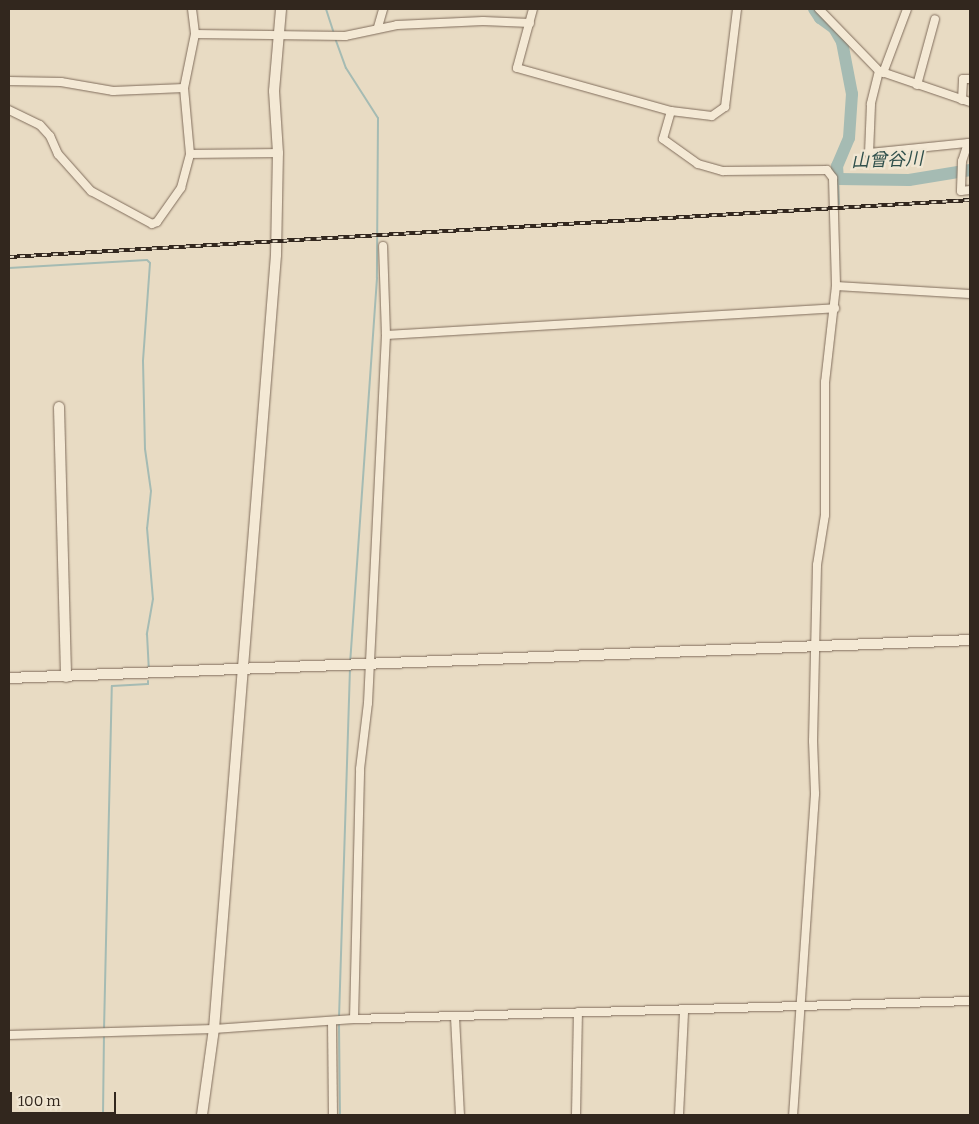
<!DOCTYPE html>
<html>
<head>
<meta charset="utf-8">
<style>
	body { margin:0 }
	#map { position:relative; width:979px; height:1124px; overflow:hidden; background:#e8dbc3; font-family:Bitter,"Noto Sans JP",serif }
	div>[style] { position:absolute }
	.stream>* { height:2px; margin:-1px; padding:0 1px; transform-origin:1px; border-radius:1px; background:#a5bbb3 }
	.river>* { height:12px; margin:-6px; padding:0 6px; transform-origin:6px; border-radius:6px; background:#a5bbb3 }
	.roads { filter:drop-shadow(0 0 1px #806d5c) drop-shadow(0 0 1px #806d5c) }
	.street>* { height:8px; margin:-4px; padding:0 4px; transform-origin:4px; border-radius:4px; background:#f4e9d5 }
	.secondary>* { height:10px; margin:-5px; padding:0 5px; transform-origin:5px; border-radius:5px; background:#f4e9d5 }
	.rail>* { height:4px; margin-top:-2px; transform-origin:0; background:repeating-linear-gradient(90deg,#f0e6d2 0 5.5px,#32271e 0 11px); box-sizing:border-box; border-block:1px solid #32271e }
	span { translate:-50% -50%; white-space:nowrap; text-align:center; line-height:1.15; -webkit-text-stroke:4.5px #f0e6d2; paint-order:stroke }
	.water-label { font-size:18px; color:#30504c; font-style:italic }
	.frame { position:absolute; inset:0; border:10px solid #32271e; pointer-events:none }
	.scale { position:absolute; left:10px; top:1092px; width:106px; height:22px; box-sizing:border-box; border:2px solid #32271e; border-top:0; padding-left:6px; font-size:15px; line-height:18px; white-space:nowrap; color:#32271e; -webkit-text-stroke:4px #f0e6d2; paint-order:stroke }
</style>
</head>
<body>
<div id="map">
	<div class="stream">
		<i style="left:326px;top:9px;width:25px;rotate:72deg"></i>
		<i style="left:335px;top:38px;width:32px;rotate:70deg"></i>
		<i style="left:346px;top:68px;width:59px;rotate:57.4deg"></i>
		<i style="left:378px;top:118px;width:160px;rotate:90.4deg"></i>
		<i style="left:377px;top:278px;width:384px;rotate:94deg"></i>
		<i style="left:838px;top:179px;width:25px;rotate:88deg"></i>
		<i style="left:9px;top:268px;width:138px;rotate:-3.3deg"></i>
		<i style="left:147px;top:260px;width:4px;rotate:45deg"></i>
		<i style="left:150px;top:263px;width:98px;rotate:94.1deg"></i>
		<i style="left:143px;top:361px;width:88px;rotate:88.7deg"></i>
		<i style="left:145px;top:449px;width:42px;rotate:81.9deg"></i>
		<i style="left:151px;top:491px;width:37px;rotate:96deg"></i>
		<i style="left:147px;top:528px;width:71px;rotate:85.2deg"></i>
		<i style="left:153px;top:599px;width:36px;rotate:100deg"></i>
		<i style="left:147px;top:634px;width:35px;rotate:87deg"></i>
		<i style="left:339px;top:1018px;width:350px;rotate:-88.2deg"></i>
		<i style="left:339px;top:1023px;width:92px;rotate:89.4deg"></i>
		<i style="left:104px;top:1030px;width:344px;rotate:-88.7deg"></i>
		<i style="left:112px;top:686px;width:36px;rotate:-3deg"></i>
		<i style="left:148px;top:684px;width:3px;rotate:-90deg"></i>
		<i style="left:103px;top:1115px;width:80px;rotate:-89.3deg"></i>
	</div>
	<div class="river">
		<i style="left:814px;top:9px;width:11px;rotate:56deg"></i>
		<i style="left:820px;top:18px;width:17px;rotate:36deg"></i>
		<i style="left:834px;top:28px;width:16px;rotate:60deg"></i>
		<i style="left:842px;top:42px;width:53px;rotate:79.1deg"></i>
		<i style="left:852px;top:94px;width:44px;rotate:93.9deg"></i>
		<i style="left:849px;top:138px;width:30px;rotate:113deg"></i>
		<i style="left:837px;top:166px;width:13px;rotate:86deg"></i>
		<i style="left:838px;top:179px;width:71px;rotate:0.8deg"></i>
		<i style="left:909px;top:180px;width:62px;rotate:-9.3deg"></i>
	</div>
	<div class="roads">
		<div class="street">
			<i style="left:192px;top:9px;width:25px;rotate:83deg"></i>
			<i style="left:195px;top:34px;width:55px;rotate:101.5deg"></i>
			<i style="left:184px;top:88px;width:66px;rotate:84.8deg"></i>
			<i style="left:190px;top:154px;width:88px;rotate:-0.7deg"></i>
			<i style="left:533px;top:9px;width:61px;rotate:105.2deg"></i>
			<i style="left:517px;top:68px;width:160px;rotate:15.6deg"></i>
			<i style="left:671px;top:111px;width:41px;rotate:7deg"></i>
			<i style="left:712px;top:116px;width:16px;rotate:-35deg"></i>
			<i style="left:725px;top:107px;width:99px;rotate:-83deg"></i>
			<i style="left:819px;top:9px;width:86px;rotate:45.9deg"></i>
			<i style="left:879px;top:71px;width:96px;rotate:18.8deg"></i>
			<i style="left:378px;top:27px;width:19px;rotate:-74deg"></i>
			<i style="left:195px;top:34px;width:150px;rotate:0.8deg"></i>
			<i style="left:345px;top:36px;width:53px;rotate:-11.9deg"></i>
			<i style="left:397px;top:25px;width:86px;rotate:-2.7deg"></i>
			<i style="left:483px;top:21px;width:47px;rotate:2.4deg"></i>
			<i style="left:879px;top:71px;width:34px;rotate:104deg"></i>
			<i style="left:871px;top:104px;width:49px;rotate:92.3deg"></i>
			<i style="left:869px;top:153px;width:100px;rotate:-5.8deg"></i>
			<i style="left:968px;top:143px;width:19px;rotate:108deg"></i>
			<i style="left:962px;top:161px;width:30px;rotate:92deg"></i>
			<i style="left:961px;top:191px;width:9px;rotate:-6deg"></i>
			<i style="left:883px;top:73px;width:68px;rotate:-69.4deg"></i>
			<i style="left:9px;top:81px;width:52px;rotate:1.1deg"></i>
			<i style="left:61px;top:82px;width:53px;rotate:9.8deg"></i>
			<i style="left:113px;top:91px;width:71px;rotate:-2.4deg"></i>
			<i style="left:917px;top:85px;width:68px;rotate:-74.7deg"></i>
			<i style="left:962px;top:100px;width:21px;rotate:-87deg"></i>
			<i style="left:963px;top:79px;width:7px"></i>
			<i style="left:9px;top:110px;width:34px;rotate:26deg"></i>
			<i style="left:40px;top:125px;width:15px;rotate:48deg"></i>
			<i style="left:50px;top:136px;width:20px;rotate:66deg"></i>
			<i style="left:58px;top:154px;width:50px;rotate:48.3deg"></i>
			<i style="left:91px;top:191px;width:69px;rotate:28.4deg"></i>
			<i style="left:152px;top:224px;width:5px;rotate:-22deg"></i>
			<i style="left:157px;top:222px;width:42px;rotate:-54.8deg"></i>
			<i style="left:181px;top:188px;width:35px;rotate:-75deg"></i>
			<i style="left:671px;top:111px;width:29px;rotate:106deg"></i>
			<i style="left:663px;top:139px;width:43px;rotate:35.5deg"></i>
			<i style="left:698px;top:164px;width:26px;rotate:16deg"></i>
			<i style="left:723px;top:171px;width:104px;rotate:-0.6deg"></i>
			<i style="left:827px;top:170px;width:10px;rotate:53deg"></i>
			<i style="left:833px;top:178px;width:108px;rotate:88.4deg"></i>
			<i style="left:836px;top:286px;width:97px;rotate:96.5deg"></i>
			<i style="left:825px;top:382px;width:133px;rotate:90deg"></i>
			<i style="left:825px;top:515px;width:51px;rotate:99.1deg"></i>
			<i style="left:817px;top:565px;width:176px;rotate:91.3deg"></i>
			<i style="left:813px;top:741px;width:53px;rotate:87.8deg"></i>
			<i style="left:815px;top:794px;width:322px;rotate:93.9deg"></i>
			<i style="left:836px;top:286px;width:134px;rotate:3.4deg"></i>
			<i style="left:386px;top:335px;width:450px;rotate:-3.4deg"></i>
			<i style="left:455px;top:1017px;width:98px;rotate:87.1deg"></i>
			<i style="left:354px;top:1019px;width:250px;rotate:-88.6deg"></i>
			<i style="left:360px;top:769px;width:66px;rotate:-83.1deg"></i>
			<i style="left:368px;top:703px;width:368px;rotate:-87.2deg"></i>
			<i style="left:386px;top:335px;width:89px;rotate:-91.9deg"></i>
			<i style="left:332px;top:1021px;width:94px;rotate:89.4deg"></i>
			<i style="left:9px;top:1035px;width:205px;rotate:-1.7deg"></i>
			<i style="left:214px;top:1029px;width:140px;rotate:-4.1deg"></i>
			<i style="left:354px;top:1019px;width:616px;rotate:-1.67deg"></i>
			<i style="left:576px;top:1115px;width:103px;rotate:-88.9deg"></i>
			<i style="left:679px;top:1115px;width:104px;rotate:-87.2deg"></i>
		</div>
		<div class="secondary">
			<i style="left:59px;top:407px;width:270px;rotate:88.5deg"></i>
			<i style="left:9px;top:678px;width:962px;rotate:-2.26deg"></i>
			<i style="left:202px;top:1115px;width:87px;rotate:-82.1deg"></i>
			<i style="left:214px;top:1029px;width:776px;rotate:-85.42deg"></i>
			<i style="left:276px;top:255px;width:102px;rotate:-88.9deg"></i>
			<i style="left:278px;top:153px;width:62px;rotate:-93.7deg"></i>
			<i style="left:274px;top:91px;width:82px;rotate:-85.1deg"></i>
		</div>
	</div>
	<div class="rail">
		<i style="left:9px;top:257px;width:963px;rotate:-3.39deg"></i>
	</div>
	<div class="water-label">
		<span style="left:887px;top:160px;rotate:-2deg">山曾谷川</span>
	</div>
	<div class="frame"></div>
	<div class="scale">100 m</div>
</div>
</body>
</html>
